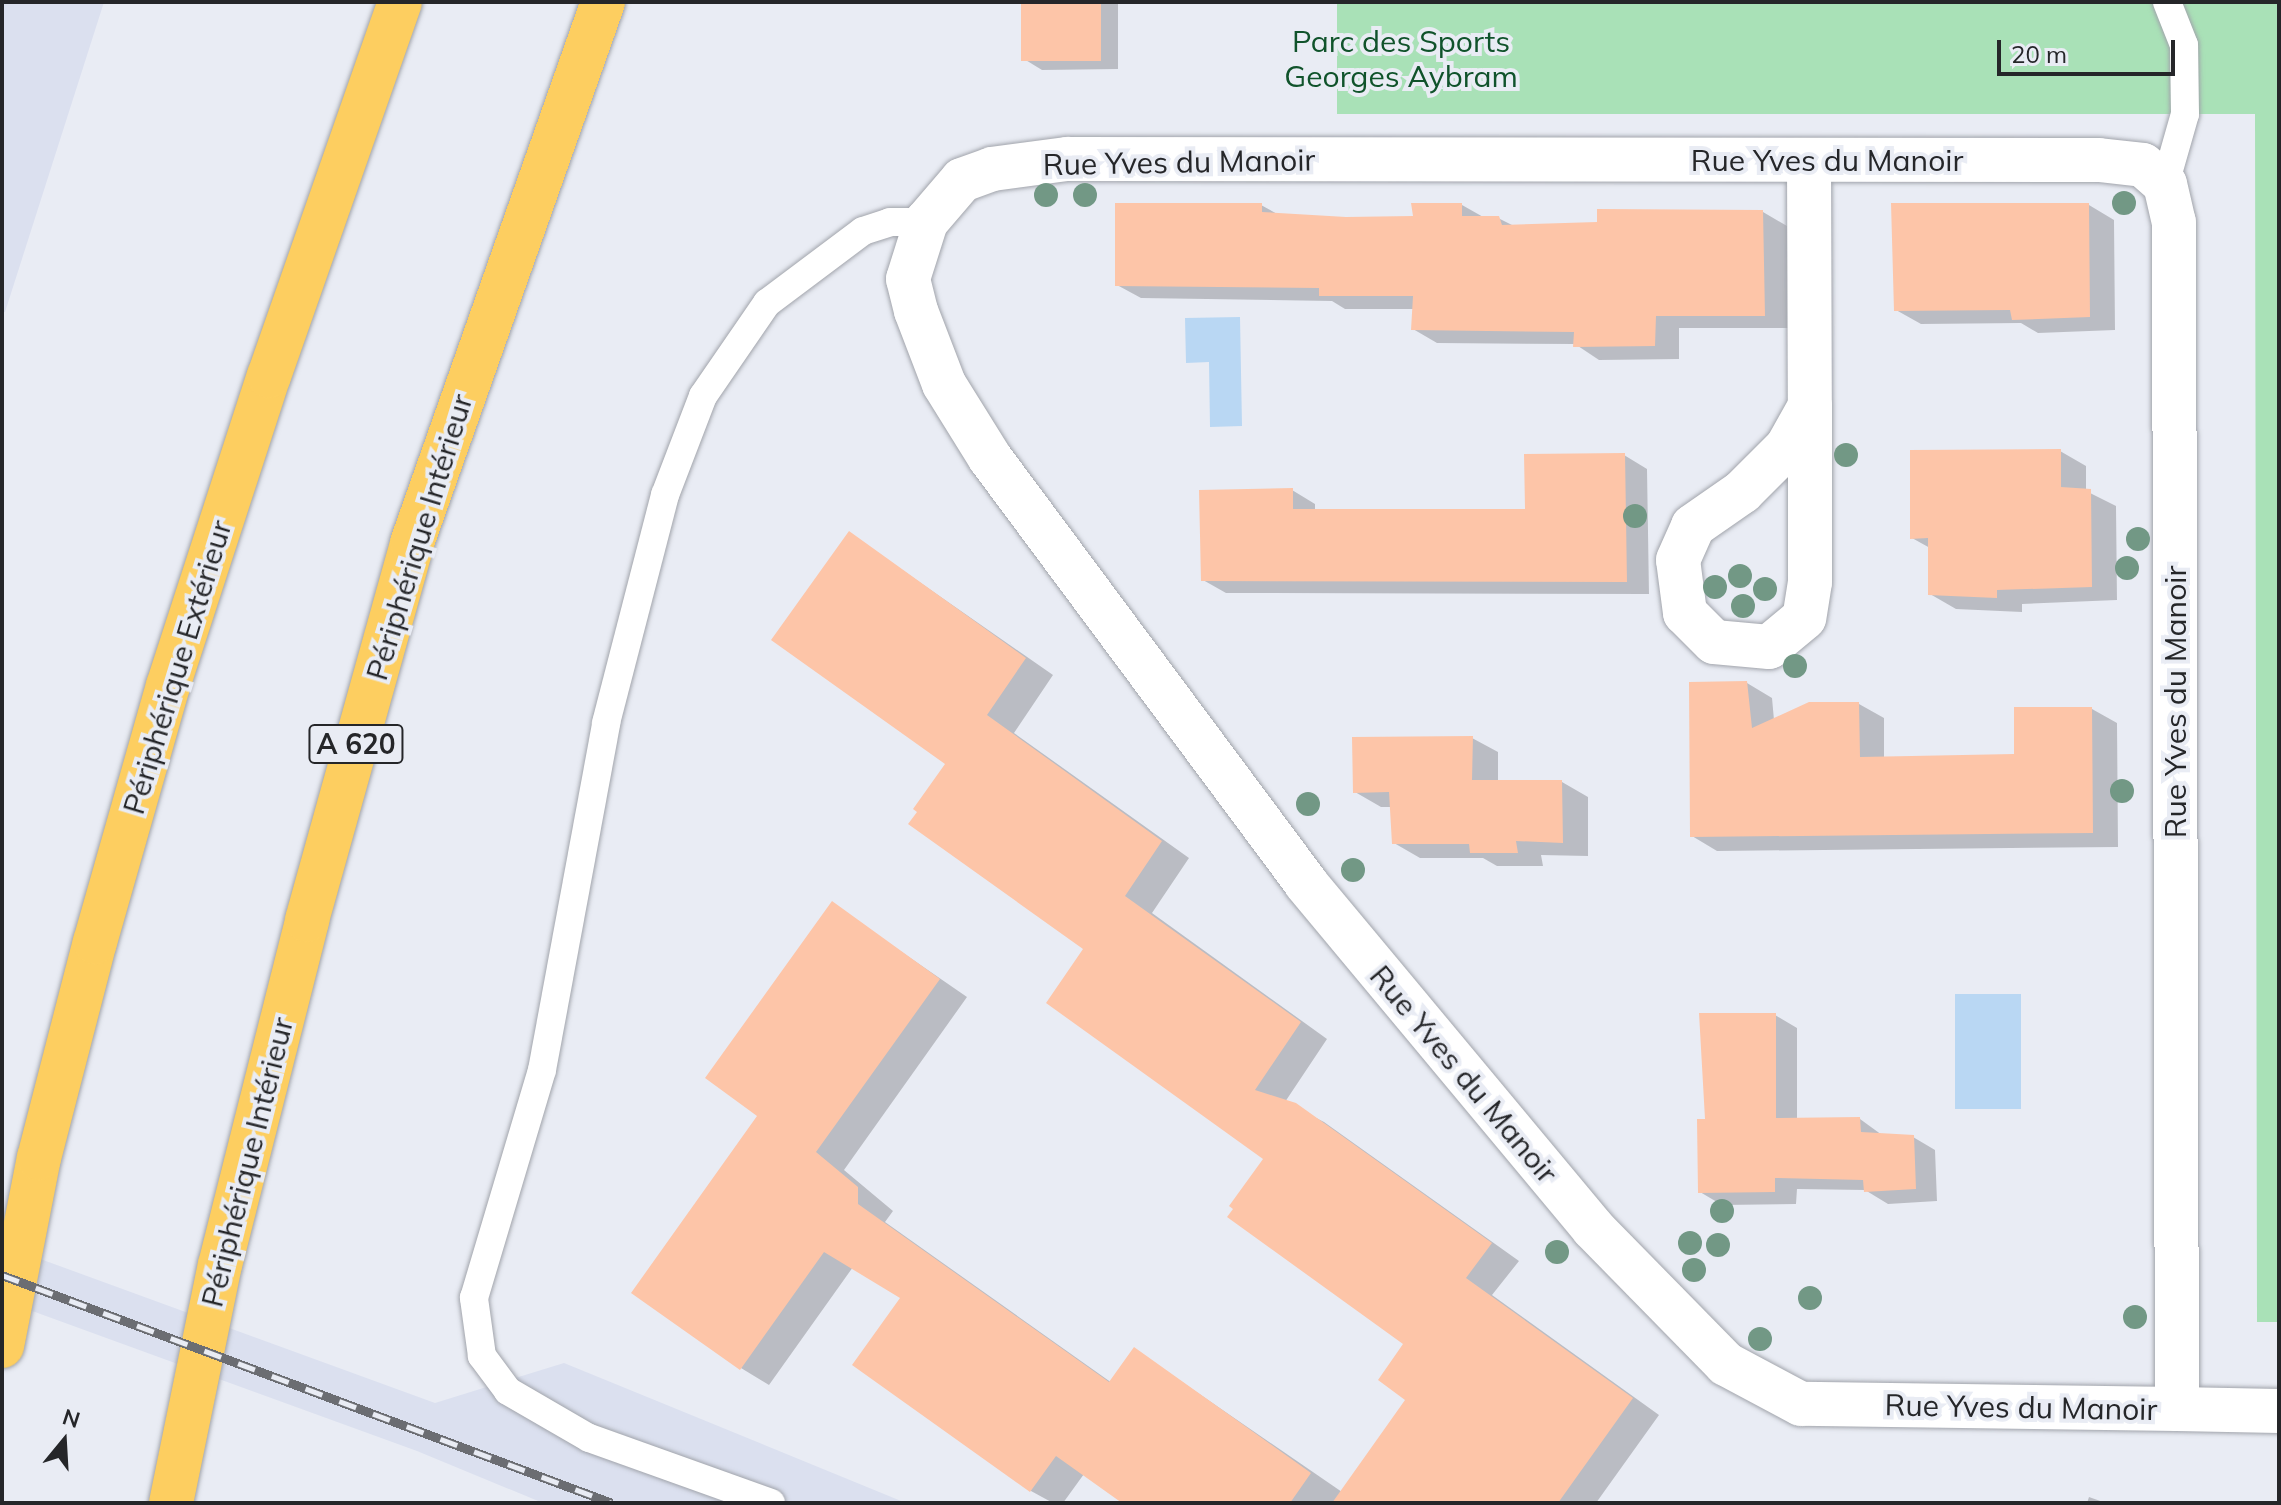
<!DOCTYPE html>
<html>
<head>
<meta charset="utf-8">
<style>
	body { margin:0 }
	#map { position:relative; width:2281px; height:1505px; overflow:hidden; background:#e9ecf4; font-family:Mulish,sans-serif }
	div>[style] { position:absolute }
	.built>* { inset:0; background:#dbe0ef }
	.green>* { inset:0; background:#a9e1b7 }
	.water>* { inset:0; background:#b9d7f3; transform-origin:0 0 }
	.shadow>* { inset:0; background:#0003 }
	.building>* { inset:0; background:#fdc5a8; transform-origin:0 0 }
	.roads { filter:drop-shadow(0 0 2px #a1a4ab) drop-shadow(0 0 2px #a1a4ab) }
	.lane>* { height:28px; margin:-14px; padding:0 14px; transform-origin:14px; border-radius:14px; background:#fff }
	.street>* { height:44px; margin:-22px; padding:0 22px; transform-origin:22px; border-radius:22px; background:#fff }
	.highway>* { height:44px; margin:-22px; padding:0 22px; transform-origin:22px; border-radius:22px; background:#fdce60 }
	.rail>* { height:9px; margin-top:-4.5px; transform-origin:0; background:repeating-linear-gradient(90deg,#e9ecf4 0 18px,#6b6d72 0 36px); box-sizing:border-box; border-block:2px solid #6b6d72 }
	.trees>* { width:24px; height:24px; margin:-12px; border-radius:50%; background:#729885 }
	span { translate:-50% -50%; white-space:nowrap; text-align:center; line-height:1.15; -webkit-text-stroke:8px #e9ecf4; paint-order:stroke }
	.shield-label span { padding:2px 6px; background:#e9ecf4; border:2px solid; border-radius:6px; -webkit-text-stroke-width:0 }
	.shield-label { font-size:28px; color:#252629; font-weight:700 }
	.park-label { font-size:30px; color:#10532b }
	.street-label { font-size:30px; color:#252629 }
	.frame { position:absolute; inset:0; border:4px solid #252629; pointer-events:none }
	.north { position:absolute; left:24px; top:1401px; width:80px; height:80px; -webkit-text-stroke:6px #e9ecf4; paint-order:stroke; rotate:18deg; font-size:22px; font-weight:700; line-height:32px; text-align:center; color:#252629 }
	.north::after { content:''; display:block; margin:auto; width:28px; height:36px; background:#252629; clip-path:polygon(50% 0,100% 100%,50% 72%,0 100%) }
	.scale { position:absolute; left:1997px; top:40px; width:178px; height:36px; box-sizing:border-box; border:4px solid #252629; border-top:0; padding-left:10px; font-size:24px; line-height:28px; white-space:nowrap; color:#252629; -webkit-text-stroke:6px #e9ecf4; paint-order:stroke }
</style>
</head>
<body>
<div id="map">
	<div class="built">
		<i style="clip-path:polygon(2px 2px,104px 2px,5px 312px,2px 312px)"></i>
		<i style="clip-path:polygon(2px 1245px,435px 1403px,564px 1363px,906px 1503px,543px 1503px,417px 1451px,2px 1300px)"></i>
	</div>
	<div class="green">
		<i style="clip-path:polygon(1337px 2px,2279px 2px,2279px 1322px,2257px 1322px,2255px 114px,1337px 114px)"></i>
	</div>
	<div class="water">
		<i style="clip-path:polygon(1240px 317px,1242px 426px,1210px 427px,1209px 362px,1186px 363px,1185px 318px)"></i>
		<i style="left:1955px;top:994px;width:66px;height:115px"></i>
	</div>
	<div class="shadow">
		<i style="clip-path:polygon(1023px 2px,1118px 2px,1118px 69px,1042px 70px,1024px 59px)"></i>
		<i style="clip-path:polygon(1261px 205px,1279px 215px,1346px 219px,1415px 218px,1462px 205px,1485px 218px,1498px 218px,1514px 226px,1599px 224px,1763px 212px,1787px 226px,1789px 328px,1679px 328px,1679px 359px,1599px 360px,1575px 344px,1437px 343px,1413px 329px,1414px 309px,1345px 309px,1332px 301px,1141px 298px,1117px 285px)"></i>
		<i style="clip-path:polygon(2089px 205px,2114px 220px,2115px 330px,2038px 333px,2021px 323px,1921px 324px,1896px 310px)"></i>
		<i style="clip-path:polygon(2060px 451px,2086px 466px,2086px 491px,2116px 506px,2117px 600px,2022px 604px,2022px 612px,1956px 609px,1930px 594px,1930px 548px,1912px 538px)"></i>
		<i style="clip-path:polygon(1624px 455px,1647px 469px,1649px 594px,1226px 593px,1203px 580px,1292px 490px,1315px 504px,1315px 511px,1527px 511px)"></i>
		<i style="clip-path:polygon(849px 533px,1053px 675px,1014px 733px,1189px 858px,1152px 913px,1327px 1039px,1285px 1102px,1324px 1122px,1519px 1261px,1492px 1295px,1659px 1415px,1596px 1503px,1125px 1503px,1084px 1474px,1063px 1503px,1053px 1503px,1031px 1491px,903px 1297px,853px 1267px,769px 1385px,741px 1368px,759px 1116px,832px 904px,967px 997px,844px 1170px,893px 1211px,885px 1222px,1112px 1383px,1134px 1349px,1342px 1492px,1408px 1400px,1406px 1344px,1266px 1158px,1086px 949px,948px 764px)"></i>
		<i style="clip-path:polygon(1747px 683px,1772px 698px,1774px 720px,1859px 704px,1884px 718px,1884px 758px,2016px 756px,2092px 709px,2117px 723px,2118px 847px,1717px 851px,1692px 836px)"></i>
		<i style="clip-path:polygon(1472px 738px,1498px 752px,1498px 782px,1562px 782px,1588px 797px,1588px 856px,1541px 855px,1543px 866px,1497px 866px,1483px 858px,1420px 858px,1394px 843px,1392px 807px,1381px 807px,1355px 792px)"></i>
		<i style="clip-path:polygon(1775px 1015px,1797px 1028px,1797px 1120px,1860px 1119px,1882px 1135px,1913px 1137px,1935px 1150px,1937px 1201px,1888px 1204px,1865px 1190px,1797px 1189px,1796px 1204px,1722px 1205px,1700px 1192px,1707px 1121px)"></i>
		<i style="clip-path:polygon(2089px 1497px,2106px 1503px,2087px 1503px)"></i>
	</div>
	<div class="building">
		<i style="left:1021px;top:2px;width:80px;height:59px"></i>
		<i style="clip-path:polygon(1115px 203px,1262px 203px,1262px 212px,1346px 217px,1413px 216px,1411px 203px,1462px 203px,1462px 216px,1499px 216px,1502px 225px,1597px 222px,1597px 209px,1763px 210px,1765px 316px,1656px 316px,1655px 346px,1573px 347px,1574px 332px,1411px 330px,1413px 296px,1319px 296px,1319px 288px,1115px 286px)"></i>
		<i style="clip-path:polygon(1891px 203px,2089px 203px,2090px 317px,2012px 320px,2010px 310px,1894px 311px)"></i>
		<i style="clip-path:polygon(2061px 449px,2061px 487px,2091px 489px,2092px 587px,1997px 590px,1997px 598px,1928px 595px,1928px 538px,1910px 539px,1910px 450px)"></i>
		<i style="clip-path:polygon(1625px 453px,1627px 582px,1201px 581px,1199px 490px,1293px 488px,1293px 509px,1525px 509px,1524px 454px)"></i>
		<i style="clip-path:polygon(849px 531px,1026px 658px,987px 715px,1162px 841px,1125px 896px,1301px 1022px,1255px 1090px,1296px 1103px,1492px 1243px,1466px 1278px,1633px 1398px,1558px 1503px,1332px 1503px,1405px 1400px,1378px 1380px,1403px 1344px,1227px 1217px,1233px 1209px,1229px 1206px,1263px 1159px,1046px 1003px,1083px 949px,908px 824px,917px 812px,913px 809px,945px 764px,771px 640px)"></i>
		<i style="clip-path:polygon(1747px 681px,1752px 728px,1809px 702px,1859px 702px,1860px 757px,2014px 754px,2014px 707px,2092px 707px,2093px 833px,1690px 837px,1689px 682px)"></i>
		<i style="clip-path:polygon(1473px 736px,1472px 780px,1562px 780px,1563px 843px,1516px 841px,1518px 853px,1470px 853px,1469px 844px,1392px 844px,1389px 792px,1353px 793px,1352px 737px)"></i>
		<i style="clip-path:polygon(832px 901px,940px 979px,816px 1152px,858px 1187px,858px 1204px,1109px 1382px,1134px 1347px,1311px 1473px,1290px 1503px,1122px 1503px,1056px 1456px,1030px 1492px,852px 1365px,900px 1298px,824px 1252px,740px 1370px,631px 1293px,757px 1116px,705px 1078px)"></i>
		<i style="clip-path:polygon(1699px 1013px,1776px 1013px,1776px 1118px,1860px 1117px,1861px 1132px,1914px 1135px,1916px 1189px,1864px 1192px,1863px 1180px,1775px 1178px,1775px 1192px,1698px 1193px,1697px 1119px,1705px 1119px)"></i>
	</div>
	<div class="roads">
		<div class="lane">
			<i style="left:2165px;top:184px;width:73px;rotate:-74.1deg"></i>
			<i style="left:2185px;top:114px;width:69px;rotate:-90.8deg"></i>
			<i style="left:2184px;top:45px;width:46px;rotate:-111.6deg"></i>
			<i style="left:771px;top:1503px;width:193px;rotate:-160.3deg"></i>
			<i style="left:589px;top:1438px;width:94px;rotate:-149.9deg"></i>
			<i style="left:508px;top:1391px;width:44px;rotate:-126.6deg"></i>
			<i style="left:482px;top:1356px;width:59px;rotate:-97.9deg"></i>
			<i style="left:474px;top:1298px;width:238px;rotate:-73.4deg"></i>
			<i style="left:542px;top:1070px;width:353px;rotate:-79.5deg"></i>
			<i style="left:606px;top:723px;width:236px;rotate:-75.5deg"></i>
			<i style="left:665px;top:495px;width:106px;rotate:-69deg"></i>
			<i style="left:703px;top:396px;width:113px;rotate:-55.5deg"></i>
			<i style="left:767px;top:303px;width:120px;rotate:-36.9deg"></i>
			<i style="left:863px;top:231px;width:28px;rotate:-18deg"></i>
			<i style="left:890px;top:222px;width:36px"></i>
		</div>
		<div class="street">
			<i style="left:1067px;top:159px;width:1032px;rotate:0.06deg"></i>
			<i style="left:2099px;top:160px;width:44px;rotate:6.5deg"></i>
			<i style="left:2143px;top:165px;width:29px;rotate:41deg"></i>
			<i style="left:2165px;top:184px;width:39px;rotate:77deg"></i>
			<i style="left:2174px;top:222px;width:1187px;rotate:89.86deg"></i>
			<i style="left:2177px;top:1409px;width:376px;rotate:-179.2deg"></i>
			<i style="left:1801px;top:1404px;width:85px;rotate:-151.9deg"></i>
			<i style="left:1726px;top:1364px;width:190px;rotate:-134.4deg"></i>
			<i style="left:1593px;top:1228px;width:449px;rotate:-129.8deg"></i>
			<i style="left:1306px;top:883px;width:530px;rotate:-126.63deg"></i>
			<i style="left:990px;top:458px;width:87px;rotate:-121.9deg"></i>
			<i style="left:944px;top:384px;width:78px;rotate:-111deg"></i>
			<i style="left:916px;top:311px;width:33px;rotate:-104deg"></i>
			<i style="left:908px;top:279px;width:60px;rotate:-72.5deg"></i>
			<i style="left:926px;top:222px;width:55px;rotate:-49.4deg"></i>
			<i style="left:962px;top:180px;width:32px;rotate:-20deg"></i>
			<i style="left:992px;top:169px;width:76px;rotate:-7.6deg"></i>
			<i style="left:1809px;top:161px;width:245px;rotate:89.8deg"></i>
			<i style="left:1810px;top:406px;width:176px;rotate:90deg"></i>
			<i style="left:1810px;top:582px;width:36px;rotate:99deg"></i>
			<i style="left:1804px;top:618px;width:45px;rotate:140.4deg"></i>
			<i style="left:1769px;top:647px;width:55px;rotate:-174.8deg"></i>
			<i style="left:1714px;top:642px;width:41px;rotate:-135deg"></i>
			<i style="left:1685px;top:613px;width:53px;rotate:-97.5deg"></i>
			<i style="left:1678px;top:560px;width:37px;rotate:-66deg"></i>
			<i style="left:1693px;top:526px;width:60px;rotate:-34.8deg"></i>
			<i style="left:1742px;top:492px;width:64px;rotate:-45deg"></i>
			<i style="left:1787px;top:447px;width:47px;rotate:-60.7deg"></i>
			<i style="left:2177px;top:1409px;width:102px;rotate:1.1deg"></i>
		</div>
		<div class="highway">
			<i style="left:2px;top:1346px;width:192px;rotate:-78.9deg"></i>
			<i style="left:39px;top:1158px;width:223px;rotate:-75.5deg"></i>
			<i style="left:95px;top:942px;width:266px;rotate:-74.1deg"></i>
			<i style="left:168px;top:686px;width:326px;rotate:-72deg"></i>
			<i style="left:269px;top:376px;width:396px;rotate:-70.7deg"></i>
			<i style="left:171px;top:1503px;width:243px;rotate:-78.4deg"></i>
			<i style="left:220px;top:1265px;width:356px;rotate:-75.8deg"></i>
			<i style="left:307px;top:920px;width:391px;rotate:-74.4deg"></i>
			<i style="left:412px;top:543px;width:574px;rotate:-70.55deg"></i>
		</div>
	</div>
	<div class="rail">
		<i style="left:2px;top:1275px;width:651px;rotate:20.49deg"></i>
	</div>
	<div class="trees">
		<i style="left:1046px;top:195px"></i>
		<i style="left:1085px;top:195px"></i>
		<i style="left:2124px;top:203px"></i>
		<i style="left:1846px;top:455px"></i>
		<i style="left:1635px;top:516px"></i>
		<i style="left:2138px;top:539px"></i>
		<i style="left:2127px;top:568px"></i>
		<i style="left:1740px;top:576px"></i>
		<i style="left:1715px;top:587px"></i>
		<i style="left:1765px;top:589px"></i>
		<i style="left:1743px;top:606px"></i>
		<i style="left:1795px;top:666px"></i>
		<i style="left:2122px;top:791px"></i>
		<i style="left:1308px;top:804px"></i>
		<i style="left:1353px;top:870px"></i>
		<i style="left:1722px;top:1211px"></i>
		<i style="left:1690px;top:1243px"></i>
		<i style="left:1718px;top:1245px"></i>
		<i style="left:1557px;top:1252px"></i>
		<i style="left:1694px;top:1270px"></i>
		<i style="left:1810px;top:1298px"></i>
		<i style="left:2135px;top:1317px"></i>
		<i style="left:1760px;top:1339px"></i>
	</div>
	<div class="shield-label">
		<span style="left:356px;top:744px">A 620</span>
	</div>
	<div class="park-label">
		<span style="left:1401px;top:58px">Parc des Sports<br>Georges Aybram</span>
	</div>
	<div class="street-label">
		<span style="left:1827px;top:160px">Rue Yves du Manoir</span>
		<span style="left:1179px;top:162px;rotate:-1deg">Rue Yves du Manoir</span>
		<span style="left:419px;top:537px;rotate:-73deg">Périphérique Intérieur</span>
		<span style="left:177px;top:667px;rotate:-73deg">Périphérique Extérieur</span>
		<span style="left:2175px;top:702px;rotate:-90deg">Rue Yves du Manoir</span>
		<span style="left:1464px;top:1074px;rotate:50deg">Rue Yves du Manoir</span>
		<span style="left:247px;top:1162px;rotate:-76deg">Périphérique Intérieur</span>
		<span style="left:2021px;top:1407px;rotate:1deg">Rue Yves du Manoir</span>
	</div>
	<div class="frame"></div>
	<div class="north">N</div>
	<div class="scale">20 m</div>
</div>
</body>
</html>
